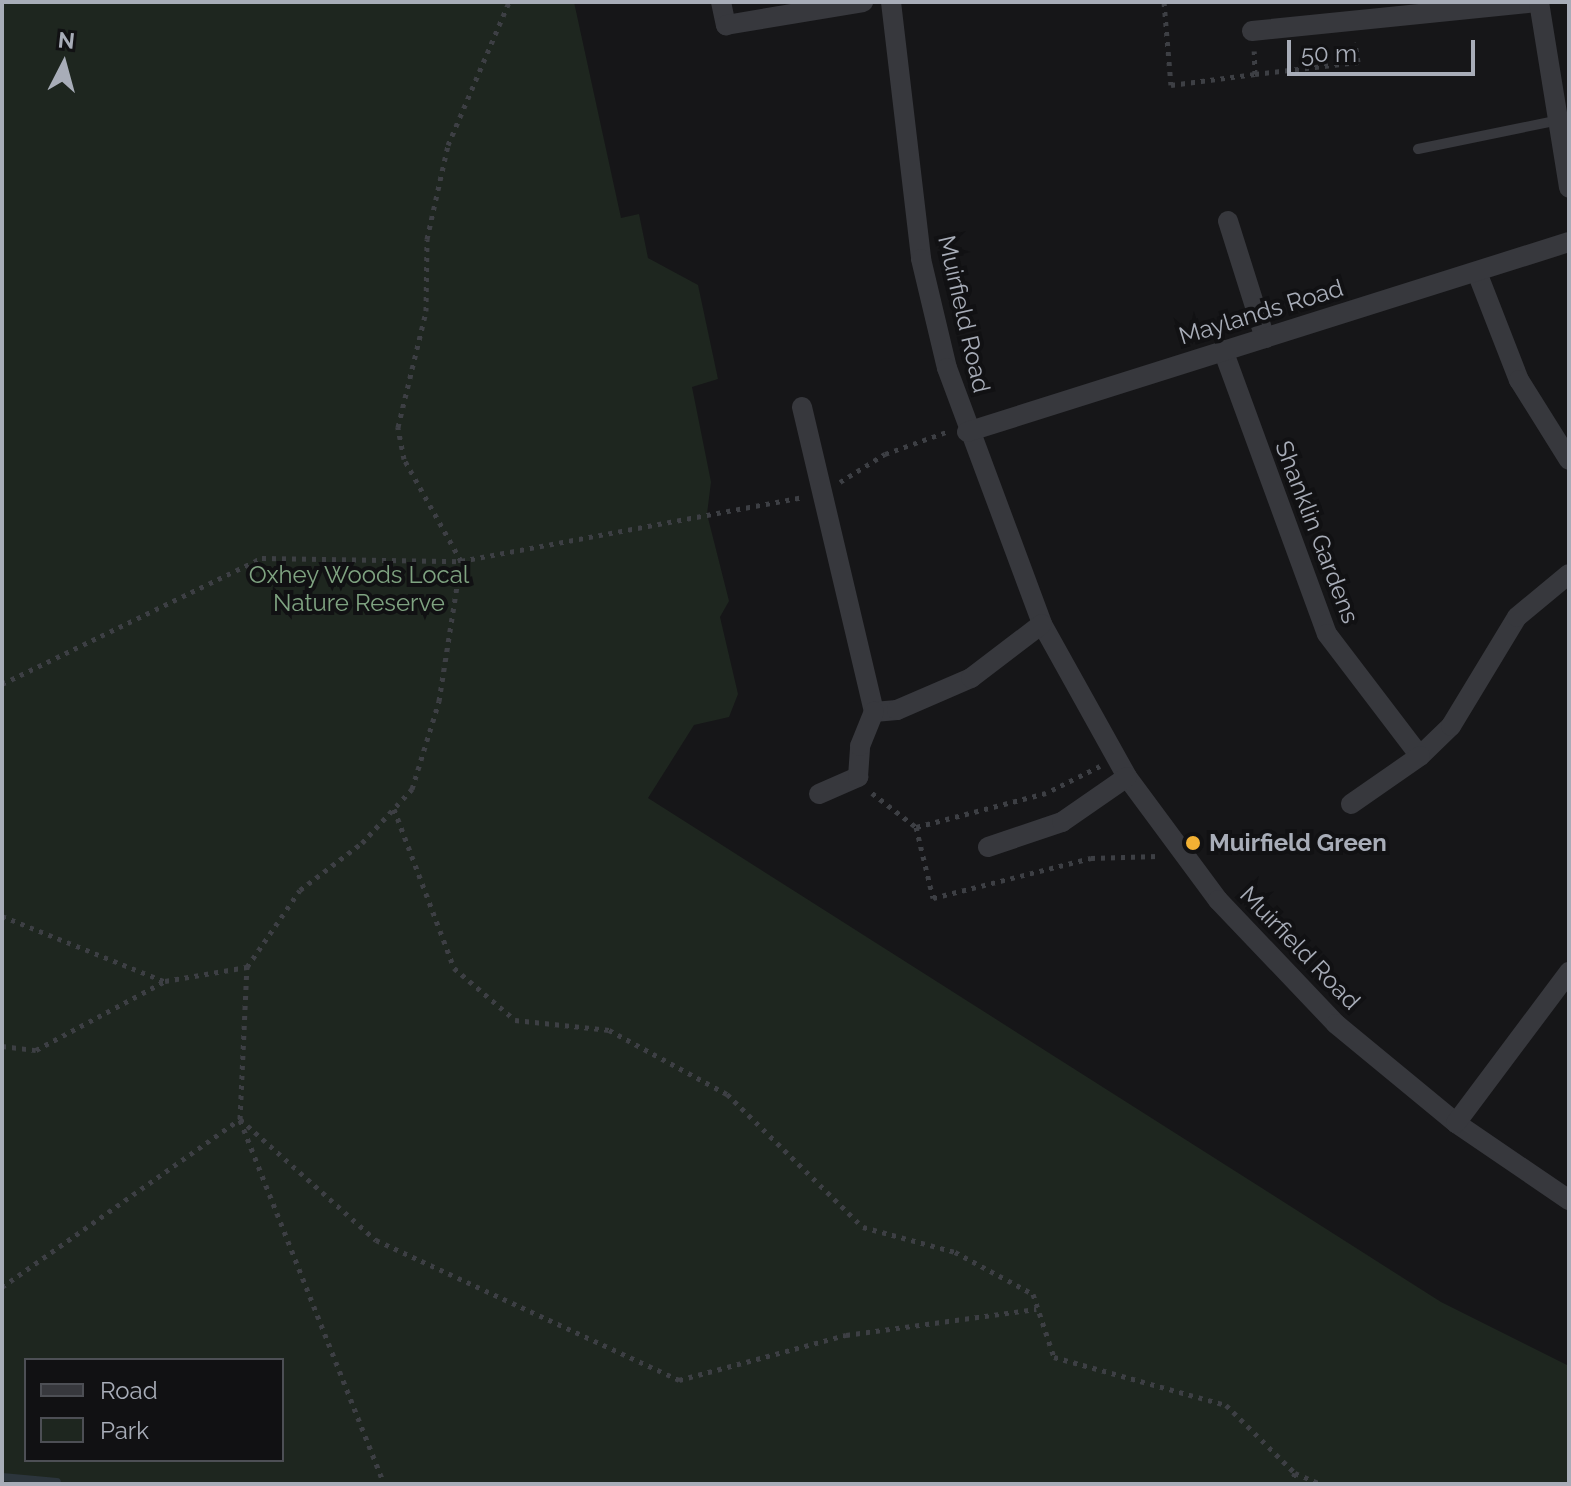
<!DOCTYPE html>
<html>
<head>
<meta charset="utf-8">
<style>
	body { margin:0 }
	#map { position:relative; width:1571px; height:1486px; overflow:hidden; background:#161618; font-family:Raleway,sans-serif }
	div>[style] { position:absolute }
	.green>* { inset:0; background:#1e261f }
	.stream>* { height:8px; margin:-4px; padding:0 4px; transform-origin:4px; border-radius:4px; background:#2c353c }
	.path>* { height:5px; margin-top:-2.5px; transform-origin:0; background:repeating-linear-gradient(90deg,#3d3f44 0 4px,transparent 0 10px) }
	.service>* { height:10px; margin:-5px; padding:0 5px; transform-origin:5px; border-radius:5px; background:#37383d }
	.minor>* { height:20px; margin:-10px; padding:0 10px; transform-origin:10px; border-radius:10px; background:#37383d }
	.dots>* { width:22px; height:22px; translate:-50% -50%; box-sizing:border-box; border:4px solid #111113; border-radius:50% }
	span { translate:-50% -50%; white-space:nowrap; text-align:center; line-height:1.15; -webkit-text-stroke:8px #111113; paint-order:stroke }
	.street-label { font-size:24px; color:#a8adb8 }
	.park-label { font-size:24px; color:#7fa381 }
	.poi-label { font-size:24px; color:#a8adb8; font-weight:700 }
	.left { translate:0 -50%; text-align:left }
	.frame { position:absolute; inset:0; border:4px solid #a8adb8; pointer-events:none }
	.legend { position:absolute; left:24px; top:1358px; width:260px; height:104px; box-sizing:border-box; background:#111113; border:2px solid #4d4f55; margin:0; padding:10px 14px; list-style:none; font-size:24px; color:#a8adb8 }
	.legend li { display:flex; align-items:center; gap:16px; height:40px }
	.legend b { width:40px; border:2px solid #4d4f55 }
	.north { position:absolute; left:24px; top:24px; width:80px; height:80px; -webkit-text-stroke:6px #111113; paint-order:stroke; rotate:6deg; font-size:22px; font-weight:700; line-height:32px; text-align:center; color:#a8adb8 }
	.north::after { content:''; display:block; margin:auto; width:28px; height:36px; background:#a8adb8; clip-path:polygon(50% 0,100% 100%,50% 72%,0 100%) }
	.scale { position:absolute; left:1287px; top:40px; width:188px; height:36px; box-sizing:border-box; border:4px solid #a8adb8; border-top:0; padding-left:10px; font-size:24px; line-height:28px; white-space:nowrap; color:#a8adb8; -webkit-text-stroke:6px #111113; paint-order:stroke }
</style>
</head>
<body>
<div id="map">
	<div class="green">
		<i style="clip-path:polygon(evenodd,2px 2px,574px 2px,621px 218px,639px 214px,648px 258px,698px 285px,718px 379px,692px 387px,711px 482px,707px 514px,729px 601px,720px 617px,738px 694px,729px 717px,694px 725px,648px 798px,1441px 1302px,1569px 1366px,1569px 1484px,2px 1484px,2px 2px,26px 1360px,282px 1360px,282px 1460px,26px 1460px,26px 1360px)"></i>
	</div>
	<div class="stream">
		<i style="left:2px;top:1477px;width:55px;rotate:5.2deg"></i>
	</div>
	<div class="path">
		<i style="left:1164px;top:2px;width:83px;rotate:85.2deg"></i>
		<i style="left:1171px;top:85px;width:85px;rotate:-7.5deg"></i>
		<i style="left:1255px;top:74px;width:23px;rotate:-92deg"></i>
		<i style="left:1255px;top:74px;width:104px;rotate:-6.6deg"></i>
		<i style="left:1358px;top:62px;width:20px;rotate:-99deg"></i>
		<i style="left:840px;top:482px;width:53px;rotate:-31.9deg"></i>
		<i style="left:885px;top:454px;width:65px;rotate:-19.8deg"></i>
		<i style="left:2px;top:684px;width:289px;rotate:-25.9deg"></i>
		<i style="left:262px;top:558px;width:199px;rotate:0.9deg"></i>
		<i style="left:461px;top:561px;width:347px;rotate:-10.6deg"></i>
		<i style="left:1100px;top:766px;width:60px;rotate:153.4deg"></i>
		<i style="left:1046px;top:793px;width:134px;rotate:165.3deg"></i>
		<i style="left:916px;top:827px;width:73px;rotate:76.5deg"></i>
		<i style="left:933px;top:898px;width:163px;rotate:-14.2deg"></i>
		<i style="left:1091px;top:858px;width:67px;rotate:-1.7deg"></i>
		<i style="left:872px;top:793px;width:56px;rotate:37.7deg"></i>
		<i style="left:394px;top:809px;width:170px;rotate:69.3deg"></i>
		<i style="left:454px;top:968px;width:80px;rotate:40.4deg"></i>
		<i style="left:515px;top:1020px;width:95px;rotate:6.1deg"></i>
		<i style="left:609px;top:1030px;width:134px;rotate:28.5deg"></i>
		<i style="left:727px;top:1094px;width:190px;rotate:44.4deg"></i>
		<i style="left:863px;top:1227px;width:95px;rotate:15.2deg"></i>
		<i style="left:955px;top:1252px;width:89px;rotate:28.3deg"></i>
		<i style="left:1033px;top:1294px;width:66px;rotate:71.6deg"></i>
		<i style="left:1054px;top:1357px;width:179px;rotate:15.6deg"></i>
		<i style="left:1226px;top:1405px;width:97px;rotate:44.6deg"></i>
		<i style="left:1295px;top:1473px;width:12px;rotate:114deg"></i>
		<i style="left:2px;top:916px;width:175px;rotate:21.9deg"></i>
		<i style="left:2px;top:1046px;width:34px;rotate:7deg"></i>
		<i style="left:36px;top:1050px;width:146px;rotate:-28.1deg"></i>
		<i style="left:165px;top:981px;width:83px;rotate:-9.7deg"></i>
		<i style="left:247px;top:967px;width:93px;rotate:-55.5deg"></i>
		<i style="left:300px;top:890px;width:78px;rotate:-37.2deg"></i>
		<i style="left:362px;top:843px;width:74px;rotate:-47.2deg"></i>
		<i style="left:412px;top:789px;width:92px;rotate:-72.9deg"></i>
		<i style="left:439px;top:701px;width:142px;rotate:-81.1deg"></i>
		<i style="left:461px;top:561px;width:117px;rotate:-119.2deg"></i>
		<i style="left:404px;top:459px;width:33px;rotate:-101deg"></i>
		<i style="left:398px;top:427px;width:119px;rotate:-76.4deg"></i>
		<i style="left:426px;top:311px;width:72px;rotate:-89.2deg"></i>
		<i style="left:427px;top:239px;width:96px;rotate:-77.4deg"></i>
		<i style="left:448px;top:145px;width:155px;rotate:-66.9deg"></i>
		<i style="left:240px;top:1119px;width:182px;rotate:41.7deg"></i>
		<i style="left:376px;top:1240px;width:334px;rotate:24.8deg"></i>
		<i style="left:679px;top:1380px;width:173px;rotate:-15.1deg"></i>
		<i style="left:846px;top:1335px;width:192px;rotate:-7.8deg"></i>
		<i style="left:240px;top:1120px;width:391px;rotate:68.4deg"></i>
		<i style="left:2px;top:1287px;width:291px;rotate:-35.2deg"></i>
		<i style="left:240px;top:1119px;width:152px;rotate:-87.4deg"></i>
		<i style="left:1295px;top:1473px;width:28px;rotate:23deg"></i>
	</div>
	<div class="service">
		<i style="left:1418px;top:149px;width:140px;rotate:-11.6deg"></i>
	</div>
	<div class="minor">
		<i style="left:721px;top:2px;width:24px;rotate:78deg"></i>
		<i style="left:726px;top:25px;width:139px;rotate:-9.5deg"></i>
		<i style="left:891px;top:2px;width:259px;rotate:83.3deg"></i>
		<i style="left:921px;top:259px;width:112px;rotate:76.6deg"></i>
		<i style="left:947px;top:368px;width:273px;rotate:69.6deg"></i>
		<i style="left:1042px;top:624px;width:175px;rotate:60.9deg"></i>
		<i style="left:1127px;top:777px;width:153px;rotate:53.5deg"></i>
		<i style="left:1218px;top:900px;width:171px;rotate:46.4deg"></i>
		<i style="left:1336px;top:1024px;width:156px;rotate:39.5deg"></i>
		<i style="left:1456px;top:1123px;width:137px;rotate:34.3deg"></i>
		<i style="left:1252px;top:31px;width:288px;rotate:-5.8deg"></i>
		<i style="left:1539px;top:2px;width:188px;rotate:80.8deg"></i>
		<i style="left:1228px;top:221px;width:123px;rotate:72.5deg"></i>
		<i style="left:1478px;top:275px;width:113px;rotate:68.7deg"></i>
		<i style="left:1519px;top:380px;width:94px;rotate:58deg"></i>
		<i style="left:1223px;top:350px;width:302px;rotate:69.9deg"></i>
		<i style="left:1327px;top:634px;width:153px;rotate:52.7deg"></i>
		<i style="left:1420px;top:756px;width:43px;rotate:-44.1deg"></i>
		<i style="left:1451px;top:726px;width:127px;rotate:-58.8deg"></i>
		<i style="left:1517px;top:617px;width:67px;rotate:-39.6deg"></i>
		<i style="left:802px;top:407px;width:313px;rotate:76.7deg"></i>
		<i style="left:874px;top:712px;width:23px;rotate:-5deg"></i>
		<i style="left:897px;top:710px;width:81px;rotate:-23.4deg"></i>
		<i style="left:971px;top:678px;width:89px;rotate:-37.3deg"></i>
		<i style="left:967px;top:432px;width:631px;rotate:-17.52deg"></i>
		<i style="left:819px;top:794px;width:43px;rotate:-23.6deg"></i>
		<i style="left:858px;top:777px;width:31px;rotate:-86deg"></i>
		<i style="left:860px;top:746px;width:37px;rotate:-68deg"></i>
		<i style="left:1351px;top:804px;width:84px;rotate:-34.8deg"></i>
		<i style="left:988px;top:847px;width:78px;rotate:-18.7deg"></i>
		<i style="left:1062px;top:822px;width:79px;rotate:-34.7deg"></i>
		<i style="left:1456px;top:1123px;width:189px;rotate:-53.2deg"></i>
	</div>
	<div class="dots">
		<i style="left:1193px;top:843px;background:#f2b134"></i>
	</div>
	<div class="street-label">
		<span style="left:1261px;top:312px;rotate:-17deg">Maylands Road</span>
		<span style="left:964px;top:314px;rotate:77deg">Muirfield Road</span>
		<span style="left:1317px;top:532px;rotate:69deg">Shanklin Gardens</span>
		<span style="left:1300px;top:948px;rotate:46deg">Muirfield Road</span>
	</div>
	<div class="park-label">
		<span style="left:359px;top:589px">Oxhey Woods Local<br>Nature Reserve</span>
	</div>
	<div class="poi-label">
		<span class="left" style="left:1209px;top:843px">Muirfield Green</span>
	</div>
	<div class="frame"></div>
	<ul class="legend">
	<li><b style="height:10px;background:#37383d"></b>Road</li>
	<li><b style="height:22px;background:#1e261f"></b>Park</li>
	</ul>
	<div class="north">N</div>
	<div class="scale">50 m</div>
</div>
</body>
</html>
